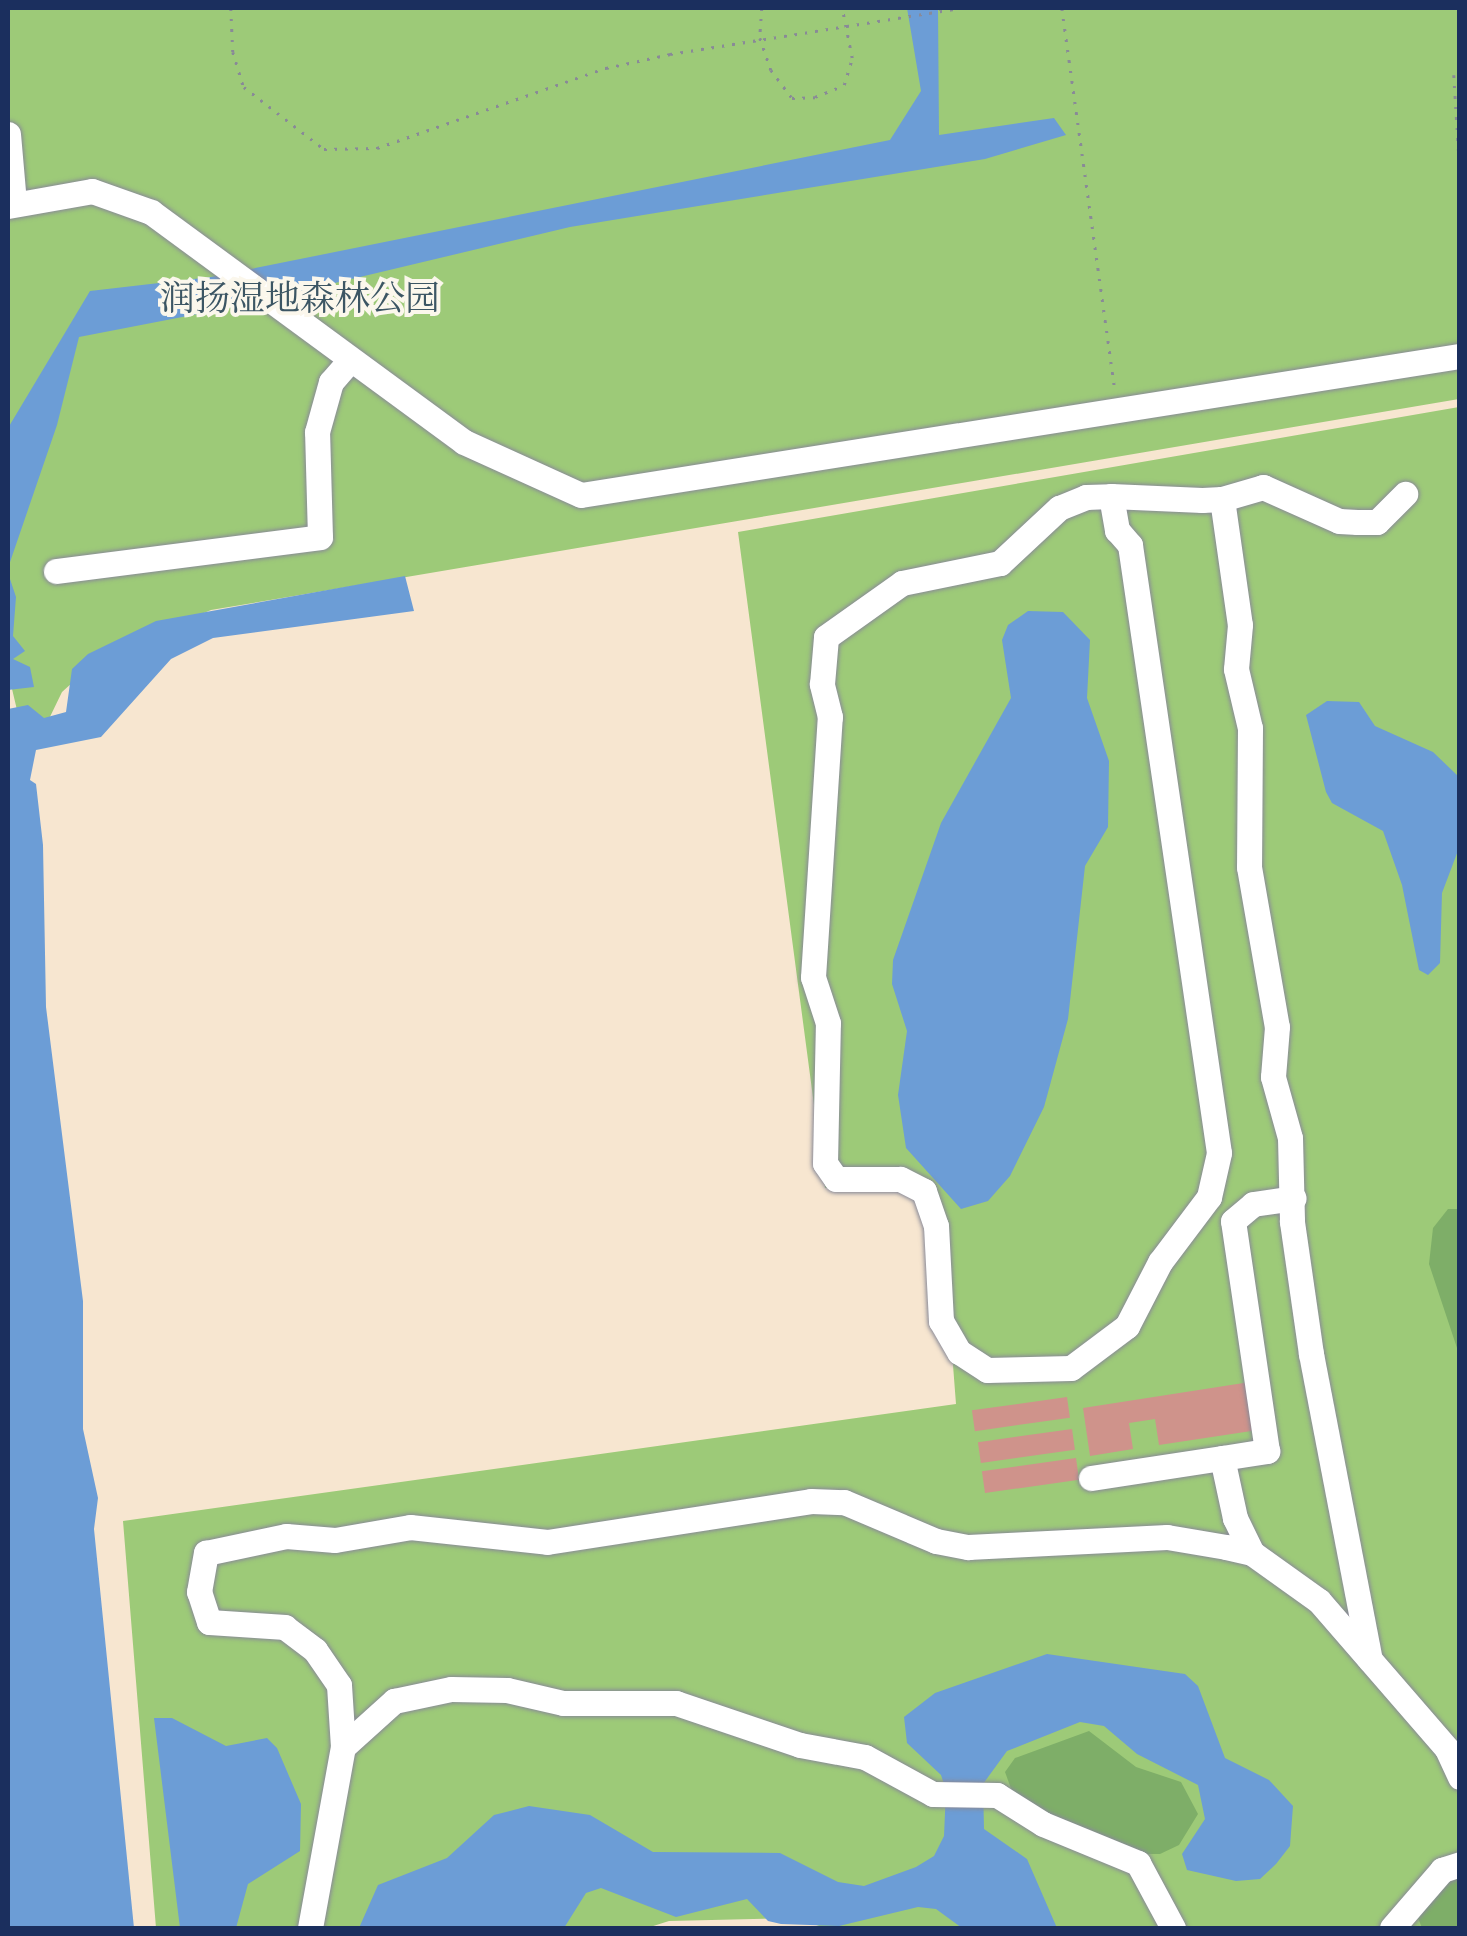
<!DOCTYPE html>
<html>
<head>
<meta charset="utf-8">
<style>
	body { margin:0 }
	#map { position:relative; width:1467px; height:1936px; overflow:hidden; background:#f7e6d0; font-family:"IM FELL DW Pica","Noto Serif SC",serif }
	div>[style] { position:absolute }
	.green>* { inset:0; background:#9dca78 }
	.forest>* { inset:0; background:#7eae68 }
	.water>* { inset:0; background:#6c9dd6 }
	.building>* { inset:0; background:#cf938b; transform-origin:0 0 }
	.path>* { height:2.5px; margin-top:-1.25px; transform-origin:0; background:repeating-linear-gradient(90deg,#898a97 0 2.5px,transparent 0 10.5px) }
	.roads { filter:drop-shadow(0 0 2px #898a97) drop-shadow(0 0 2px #898a97) }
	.minor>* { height:25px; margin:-12.5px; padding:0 12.5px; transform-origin:12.5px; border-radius:12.5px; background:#fff }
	span { translate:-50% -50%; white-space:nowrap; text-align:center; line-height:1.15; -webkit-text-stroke:8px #fbf7ec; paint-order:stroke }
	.park-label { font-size:35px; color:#3c5664 }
	.frame { position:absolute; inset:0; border:10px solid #1b2f5e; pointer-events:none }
</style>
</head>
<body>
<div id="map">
	<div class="green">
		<i style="clip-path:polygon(8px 8px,1459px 8px,1459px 399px,211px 610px,103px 655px,62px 692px,47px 723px,17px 710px,8px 672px)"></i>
		<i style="clip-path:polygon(1459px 407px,1459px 1928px,825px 1928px,796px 1918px,669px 1921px,647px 1928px,156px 1928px,123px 1521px,956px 1404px,944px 1248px,920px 1183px,825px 1188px,738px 532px)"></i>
	</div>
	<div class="forest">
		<i style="clip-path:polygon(1448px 1209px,1459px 1209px,1459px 1354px,1429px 1264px,1433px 1228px)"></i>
		<i style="clip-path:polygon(1089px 1731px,1136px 1767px,1181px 1782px,1198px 1814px,1179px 1845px,1160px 1854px,1137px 1854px,1072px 1831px,1013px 1794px,1005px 1772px,1015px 1758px)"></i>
		<i style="clip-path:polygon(1459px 1870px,1459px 1928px,1422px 1928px,1415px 1910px)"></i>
	</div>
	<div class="water">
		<i style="clip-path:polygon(907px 8px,938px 8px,939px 135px,1054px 118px,1066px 135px,985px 159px,570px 227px,234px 307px,79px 337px,57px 425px,8px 568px,8px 428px,90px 291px,211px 277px,890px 140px,921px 91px)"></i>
		<i style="clip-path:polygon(8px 573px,16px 597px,13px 636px,25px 651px,13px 659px,30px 667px,34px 687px,8px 690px)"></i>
		<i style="clip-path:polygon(405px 576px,414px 611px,213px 638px,171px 659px,101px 737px,36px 750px,30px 780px,36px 784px,43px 845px,46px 1007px,83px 1301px,83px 1429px,98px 1498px,94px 1529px,134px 1928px,8px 1928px,8px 709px,28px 705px,44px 718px,66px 712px,72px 669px,88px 654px,156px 621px)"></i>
		<i style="clip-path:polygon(1028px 611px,1063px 612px,1090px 640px,1087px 698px,1109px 761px,1108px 827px,1085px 866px,1068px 1019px,1044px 1107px,1010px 1176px,988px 1201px,961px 1209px,906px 1148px,898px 1095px,907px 1031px,892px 984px,893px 960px,941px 823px,1011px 698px,1002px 640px,1008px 625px)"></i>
		<i style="clip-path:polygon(1327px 701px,1359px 702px,1375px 726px,1433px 752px,1459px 777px,1459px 848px,1442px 893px,1440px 963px,1428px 975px,1419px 970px,1402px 885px,1383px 831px,1332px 803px,1326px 792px,1306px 715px)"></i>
		<i style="clip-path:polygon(1047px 1654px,1185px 1674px,1198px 1686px,1225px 1758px,1269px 1780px,1293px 1806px,1290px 1846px,1276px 1864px,1260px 1879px,1236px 1881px,1187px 1870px,1182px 1854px,1205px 1819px,1198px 1785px,1137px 1754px,1104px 1726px,1080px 1722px,1007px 1751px,983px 1784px,984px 1829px,1027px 1859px,1057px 1928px,962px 1928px,936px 1909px,918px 1907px,839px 1926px,781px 1924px,768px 1921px,747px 1899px,676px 1917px,601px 1888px,586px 1893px,564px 1928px,359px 1928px,378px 1885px,447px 1858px,494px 1815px,529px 1806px,590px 1815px,653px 1852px,780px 1853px,838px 1882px,864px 1886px,916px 1867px,934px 1856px,944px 1836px,946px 1790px,941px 1775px,907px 1743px,904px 1717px,935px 1693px)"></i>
		<i style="clip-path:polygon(154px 1718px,172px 1718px,226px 1746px,267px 1738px,277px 1748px,301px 1804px,300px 1851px,248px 1884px,236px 1928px,180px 1928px)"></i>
	</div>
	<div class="building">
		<i style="clip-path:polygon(1250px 1382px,1258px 1430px,1159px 1445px,1155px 1419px,1129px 1423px,1133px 1449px,1090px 1456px,1083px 1408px)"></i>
		<i style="left:1067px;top:1397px;width:21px;height:96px;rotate:82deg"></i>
		<i style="left:1072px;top:1429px;width:21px;height:95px;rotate:82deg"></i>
		<i style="left:1076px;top:1458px;width:22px;height:95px;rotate:82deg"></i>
	</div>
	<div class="path">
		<i style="left:231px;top:8px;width:44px;rotate:87.4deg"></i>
		<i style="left:233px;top:52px;width:37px;rotate:73deg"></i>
		<i style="left:244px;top:87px;width:101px;rotate:37.8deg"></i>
		<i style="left:324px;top:149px;width:53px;rotate:-1.1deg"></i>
		<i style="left:377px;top:148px;width:243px;rotate:-19.3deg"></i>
		<i style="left:606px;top:68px;width:66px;rotate:-12.3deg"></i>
		<i style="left:670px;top:54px;width:294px;rotate:-9deg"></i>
		<i style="left:762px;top:8px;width:30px;rotate:94deg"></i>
		<i style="left:760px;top:38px;width:34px;rotate:71deg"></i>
		<i style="left:771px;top:70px;width:35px;rotate:53deg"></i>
		<i style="left:792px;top:98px;width:23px;rotate:-2deg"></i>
		<i style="left:815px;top:97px;width:31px;rotate:-22deg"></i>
		<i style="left:844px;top:85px;width:28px;rotate:-73deg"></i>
		<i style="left:852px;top:58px;width:51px;rotate:-101.3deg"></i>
		<i style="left:1062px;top:8px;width:385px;rotate:82.1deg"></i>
		<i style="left:1460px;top:70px;width:8px;rotate:140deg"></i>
		<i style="left:1454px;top:75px;width:98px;rotate:86.5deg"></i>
	</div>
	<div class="roads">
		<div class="minor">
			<i style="left:8px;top:134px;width:68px;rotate:85deg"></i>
			<i style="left:8px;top:206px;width:85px;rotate:-10.1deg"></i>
			<i style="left:92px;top:191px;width:63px;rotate:19.6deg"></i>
			<i style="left:151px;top:212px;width:388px;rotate:36.3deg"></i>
			<i style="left:464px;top:442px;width:128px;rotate:24.4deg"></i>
			<i style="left:581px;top:495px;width:890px;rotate:-8.99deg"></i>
			<i style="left:1111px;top:496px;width:35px;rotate:80deg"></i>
			<i style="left:1117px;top:530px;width:20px;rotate:49deg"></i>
			<i style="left:1130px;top:545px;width:614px;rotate:81.67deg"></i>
			<i style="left:1219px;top:1153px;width:45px;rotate:102.8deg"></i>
			<i style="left:1209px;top:1197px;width:81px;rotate:127deg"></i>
			<i style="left:1160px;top:1262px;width:72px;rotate:117.3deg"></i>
			<i style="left:1127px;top:1326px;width:70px;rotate:143.1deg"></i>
			<i style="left:1071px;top:1368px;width:84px;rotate:178.6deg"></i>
			<i style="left:987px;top:1370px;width:33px;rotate:-147deg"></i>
			<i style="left:959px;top:1352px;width:36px;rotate:-120deg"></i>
			<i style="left:941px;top:1321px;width:95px;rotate:-93deg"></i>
			<i style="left:936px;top:1226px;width:37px;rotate:-109deg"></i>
			<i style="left:924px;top:1191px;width:27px;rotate:-153deg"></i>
			<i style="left:900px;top:1179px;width:64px;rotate:180deg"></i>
			<i style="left:836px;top:1179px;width:19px;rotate:-125deg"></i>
			<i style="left:825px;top:1163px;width:140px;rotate:-88.8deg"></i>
			<i style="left:828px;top:1023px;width:48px;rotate:-108.1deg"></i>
			<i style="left:813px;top:977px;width:261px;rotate:-86.3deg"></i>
			<i style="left:830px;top:717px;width:34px;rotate:-104deg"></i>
			<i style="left:822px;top:684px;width:47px;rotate:-85.1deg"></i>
			<i style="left:826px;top:637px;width:93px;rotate:-35.4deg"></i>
			<i style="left:902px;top:583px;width:100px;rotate:-11.5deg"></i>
			<i style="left:1000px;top:563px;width:81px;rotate:-43deg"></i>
			<i style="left:1059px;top:508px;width:29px;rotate:-22deg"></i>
			<i style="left:1086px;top:497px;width:25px;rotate:-2deg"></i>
			<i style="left:1111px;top:496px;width:91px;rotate:2.5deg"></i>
			<i style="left:1202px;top:500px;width:20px;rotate:-3deg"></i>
			<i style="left:1222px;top:499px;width:43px;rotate:-16.3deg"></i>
			<i style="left:1263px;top:487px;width:83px;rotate:24.1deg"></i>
			<i style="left:1339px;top:521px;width:18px;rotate:3deg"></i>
			<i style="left:1357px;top:522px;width:20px"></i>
			<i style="left:1377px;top:522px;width:40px;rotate:-45deg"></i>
			<i style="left:1222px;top:499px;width:127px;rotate:81.9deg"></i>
			<i style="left:1240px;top:625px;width:44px;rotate:95.2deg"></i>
			<i style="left:1236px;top:669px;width:61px;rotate:76.7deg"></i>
			<i style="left:1250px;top:728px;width:139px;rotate:90.4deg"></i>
			<i style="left:1249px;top:867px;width:162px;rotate:80.1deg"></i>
			<i style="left:1277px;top:1027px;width:50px;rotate:94.6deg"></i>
			<i style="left:1273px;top:1077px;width:63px;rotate:74.4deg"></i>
			<i style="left:1290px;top:1138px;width:84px;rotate:88.6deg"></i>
			<i style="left:1292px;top:1222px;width:133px;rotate:81.8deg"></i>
			<i style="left:1311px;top:1354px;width:311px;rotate:79.1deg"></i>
			<i style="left:56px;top:571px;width:266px;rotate:-7.3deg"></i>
			<i style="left:320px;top:537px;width:105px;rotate:-91.6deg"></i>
			<i style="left:317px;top:432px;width:52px;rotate:-74.4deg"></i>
			<i style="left:331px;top:382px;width:28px;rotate:-49deg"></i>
			<i style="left:1091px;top:1478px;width:133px;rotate:-8.7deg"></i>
			<i style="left:1252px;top:1553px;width:39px;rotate:-116deg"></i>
			<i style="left:1235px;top:1518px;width:61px;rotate:-102.2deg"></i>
			<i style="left:1222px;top:1458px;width:46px;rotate:-8.8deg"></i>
			<i style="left:1267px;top:1451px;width:232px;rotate:-98.4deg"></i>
			<i style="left:1233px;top:1221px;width:26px;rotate:-40deg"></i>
			<i style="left:1253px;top:1204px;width:41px;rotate:-8.3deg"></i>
			<i style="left:343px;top:1747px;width:69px;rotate:-42deg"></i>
			<i style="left:394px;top:1701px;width:58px;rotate:-11.9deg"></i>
			<i style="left:451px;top:1689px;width:56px;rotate:1deg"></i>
			<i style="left:507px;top:1690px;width:57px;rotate:13.1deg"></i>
			<i style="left:563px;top:1703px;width:113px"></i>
			<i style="left:676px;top:1703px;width:131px;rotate:18.7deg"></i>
			<i style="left:800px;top:1745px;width:66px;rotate:10.5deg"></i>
			<i style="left:865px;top:1757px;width:77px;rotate:28.6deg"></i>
			<i style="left:933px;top:1794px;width:64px;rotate:0.9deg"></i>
			<i style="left:997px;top:1795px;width:54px;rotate:32.2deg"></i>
			<i style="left:1043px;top:1824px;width:103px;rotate:22.3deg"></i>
			<i style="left:1138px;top:1863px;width:74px;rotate:61.7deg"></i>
			<i style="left:310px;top:1928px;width:184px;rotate:-79.7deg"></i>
			<i style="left:343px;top:1747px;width:62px;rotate:-93.7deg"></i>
			<i style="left:339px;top:1685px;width:42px;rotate:-124.4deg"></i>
			<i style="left:315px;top:1650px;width:38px;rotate:-143deg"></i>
			<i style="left:285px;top:1627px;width:76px;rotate:-176.2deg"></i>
			<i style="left:209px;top:1622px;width:32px;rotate:-108deg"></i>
			<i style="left:199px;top:1592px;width:40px;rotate:-80deg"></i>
			<i style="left:206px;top:1553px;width:82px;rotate:-12deg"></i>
			<i style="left:286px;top:1536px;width:49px;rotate:4.7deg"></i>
			<i style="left:335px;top:1540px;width:76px;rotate:-9.8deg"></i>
			<i style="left:410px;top:1527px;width:138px;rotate:6.2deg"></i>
			<i style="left:547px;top:1542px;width:267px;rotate:-8.8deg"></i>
			<i style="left:811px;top:1501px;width:33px;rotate:2deg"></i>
			<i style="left:844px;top:1502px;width:100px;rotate:23deg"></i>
			<i style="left:936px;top:1541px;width:33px;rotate:11deg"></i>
			<i style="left:968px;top:1547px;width:199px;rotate:-2.9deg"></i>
			<i style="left:1167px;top:1537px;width:60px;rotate:9.6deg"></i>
			<i style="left:1226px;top:1547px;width:27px;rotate:13deg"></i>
			<i style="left:1252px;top:1553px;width:82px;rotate:35.6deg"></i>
			<i style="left:1319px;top:1601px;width:196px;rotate:49.1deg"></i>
			<i style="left:1447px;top:1749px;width:31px;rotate:65deg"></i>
			<i style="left:1392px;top:1928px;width:77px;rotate:-49.2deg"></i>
			<i style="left:1442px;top:1870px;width:19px;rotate:-18deg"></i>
		</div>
	</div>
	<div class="park-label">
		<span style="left:300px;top:300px">润扬湿地森林公园</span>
	</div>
	<div class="frame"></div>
</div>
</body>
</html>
